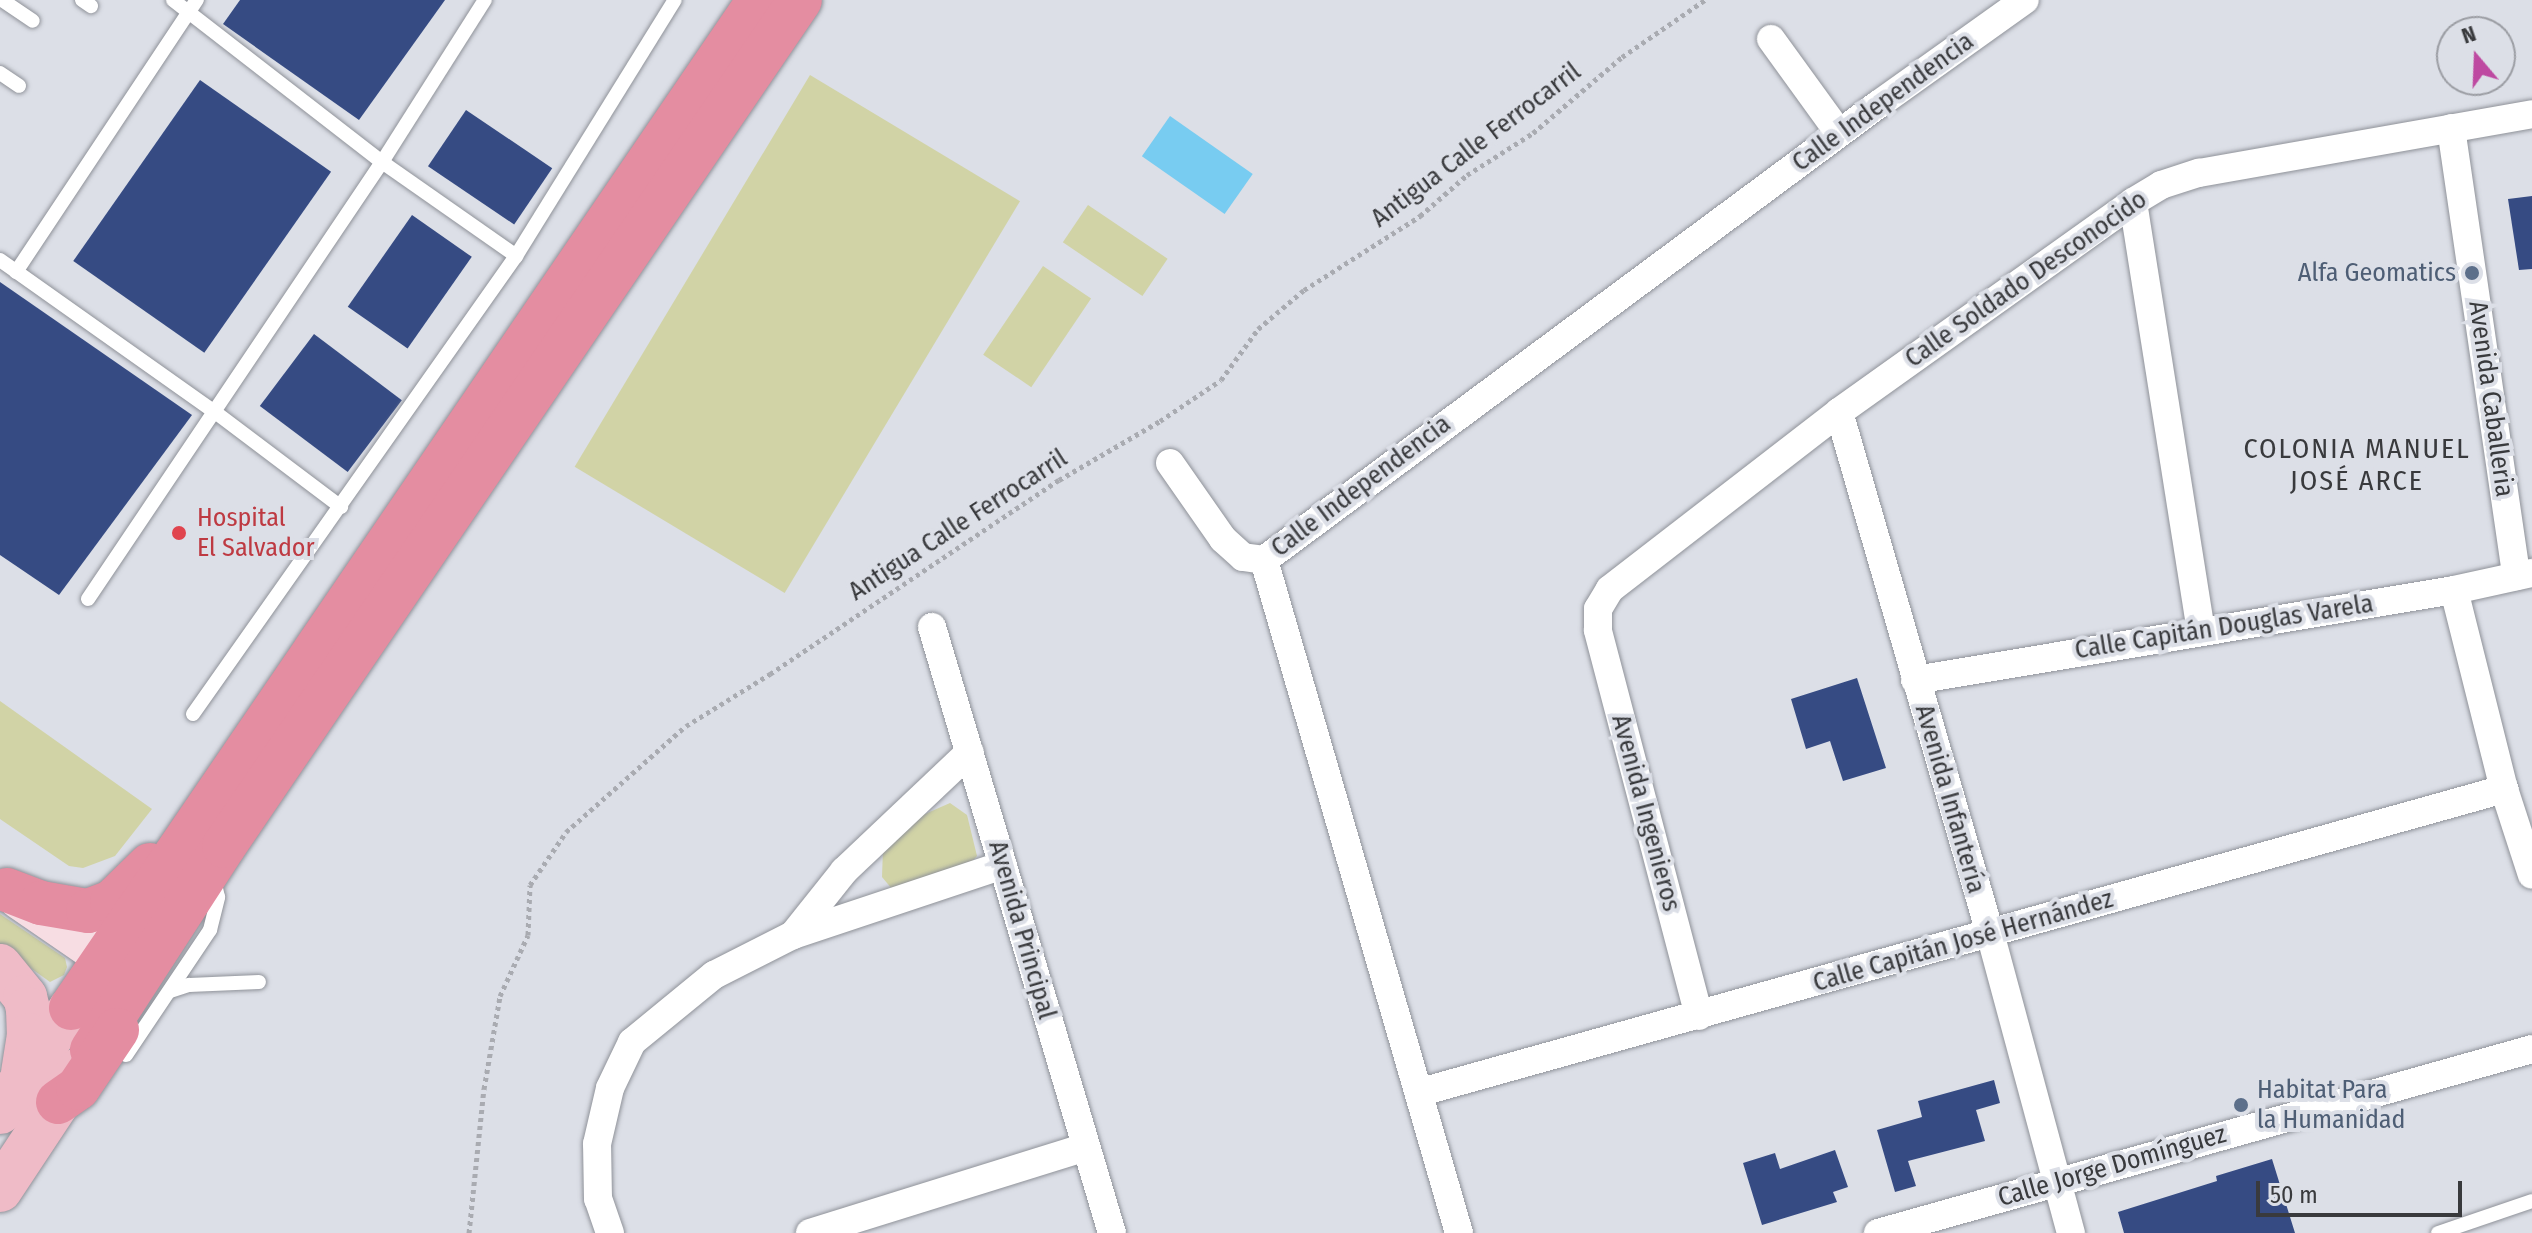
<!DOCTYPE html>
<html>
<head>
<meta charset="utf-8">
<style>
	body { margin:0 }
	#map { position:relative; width:2532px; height:1233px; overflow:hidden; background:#dcdfe7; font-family:"Fira Sans Condensed",sans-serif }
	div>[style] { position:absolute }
	.green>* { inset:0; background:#d1d3a6; transform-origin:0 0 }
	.water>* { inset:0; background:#78ccf1; transform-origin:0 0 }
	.building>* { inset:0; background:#364b83; transform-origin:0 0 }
	.path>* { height:5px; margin-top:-2.5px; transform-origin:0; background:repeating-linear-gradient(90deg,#a9abb1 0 4px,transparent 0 8px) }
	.roads { filter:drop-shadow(0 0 2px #8f9299) drop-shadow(0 0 2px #8f9299) }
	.lane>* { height:14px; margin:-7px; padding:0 7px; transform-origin:7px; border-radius:7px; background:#fff }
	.street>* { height:28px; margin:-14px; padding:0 14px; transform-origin:14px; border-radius:14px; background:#fff }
	.secondary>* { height:40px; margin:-20px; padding:0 20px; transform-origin:20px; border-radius:20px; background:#f7dde3 }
	.primary>* { height:44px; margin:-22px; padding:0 22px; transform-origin:22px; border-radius:22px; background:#efbbc7 }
	.highway>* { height:44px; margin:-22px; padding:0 22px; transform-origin:22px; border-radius:22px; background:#e48da1 }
	.dots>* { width:22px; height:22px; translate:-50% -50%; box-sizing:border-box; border:4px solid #dcdfe7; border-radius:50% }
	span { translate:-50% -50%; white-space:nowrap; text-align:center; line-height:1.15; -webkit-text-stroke:8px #dcdfe7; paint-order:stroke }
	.street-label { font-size:26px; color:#393a3d }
	.service-label { font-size:26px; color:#4e5e75 }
	.right { translate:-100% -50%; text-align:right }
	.left { translate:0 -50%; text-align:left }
	.health-label { font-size:26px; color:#be3a42 }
	.neighbourhood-label { font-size:28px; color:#393a3d; letter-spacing:2px }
	.north { position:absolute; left:2436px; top:16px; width:80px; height:80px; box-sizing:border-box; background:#dcdfe7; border:2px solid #9b9da3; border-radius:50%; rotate:341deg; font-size:22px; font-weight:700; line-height:32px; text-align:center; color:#393a3d }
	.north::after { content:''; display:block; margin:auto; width:28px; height:36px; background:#be49a1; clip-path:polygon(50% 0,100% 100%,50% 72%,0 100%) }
	.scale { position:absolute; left:2256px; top:1181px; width:206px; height:36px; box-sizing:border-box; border:4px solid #393a3d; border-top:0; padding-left:10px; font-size:24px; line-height:28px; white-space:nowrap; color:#393a3d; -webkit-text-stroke:6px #dcdfe7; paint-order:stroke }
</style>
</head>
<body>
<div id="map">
	<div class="green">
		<i style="left:810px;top:75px;width:245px;height:457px;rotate:31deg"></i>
		<i style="left:1088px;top:205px;width:96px;height:45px;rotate:34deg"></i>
		<i style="left:1043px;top:266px;width:58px;height:107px;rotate:34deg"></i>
		<i style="clip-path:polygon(0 701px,152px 809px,115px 856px,83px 868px,69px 866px,0 819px)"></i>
		<i style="clip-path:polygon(950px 803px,967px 815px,977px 856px,966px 868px,892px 889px,882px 877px,883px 849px,907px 822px)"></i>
		<i style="clip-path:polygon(0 914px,65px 958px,67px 967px,64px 975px,50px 982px,0 946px)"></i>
	</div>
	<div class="water">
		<i style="left:1170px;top:116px;width:101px;height:49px;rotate:35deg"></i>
	</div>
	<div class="building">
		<i style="clip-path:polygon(240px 0,445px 0,359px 120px,223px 24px)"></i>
		<i style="left:200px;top:80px;width:160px;height:221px;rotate:35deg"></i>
		<i style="left:466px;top:110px;width:104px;height:68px;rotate:34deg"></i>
		<i style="clip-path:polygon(2532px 196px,2532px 269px,2519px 270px,2508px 199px)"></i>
		<i style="left:412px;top:215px;width:73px;height:112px;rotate:35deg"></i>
		<i style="clip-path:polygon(0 282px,192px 415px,59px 595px,0 555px)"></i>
		<i style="left:314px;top:334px;width:110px;height:90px;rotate:37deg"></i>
		<i style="clip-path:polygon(1857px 678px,1886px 768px,1843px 781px,1830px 741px,1806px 749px,1791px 699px)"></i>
		<i style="clip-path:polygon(1994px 1080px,2000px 1103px,1976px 1110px,1985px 1141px,1908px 1161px,1916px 1186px,1895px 1192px,1877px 1130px,1922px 1117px,1918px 1101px)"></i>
		<i style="clip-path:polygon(1835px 1150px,1848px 1187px,1833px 1192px,1837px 1202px,1762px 1225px,1743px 1163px,1775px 1153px,1780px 1169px)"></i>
		<i style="clip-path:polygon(2272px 1159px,2295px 1233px,2124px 1233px,2118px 1212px,2217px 1181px,2216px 1176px)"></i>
	</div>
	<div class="path">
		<i style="left:469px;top:1233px;width:145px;rotate:-84.1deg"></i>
		<i style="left:484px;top:1089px;width:94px;rotate:-80.2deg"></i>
		<i style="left:500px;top:996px;width:67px;rotate:-65.3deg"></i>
		<i style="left:528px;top:935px;width:50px;rotate:-87.7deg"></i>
		<i style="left:530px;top:885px;width:64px;rotate:-55.8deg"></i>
		<i style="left:566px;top:832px;width:160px;rotate:-41.5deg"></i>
		<i style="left:686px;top:726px;width:99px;rotate:-31.8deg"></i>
		<i style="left:770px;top:674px;width:348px;rotate:-33.9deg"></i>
		<i style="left:1059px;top:480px;width:117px;rotate:-30.3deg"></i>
		<i style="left:1160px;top:421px;width:73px;rotate:-33.9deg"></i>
		<i style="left:1221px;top:380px;width:63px;rotate:-54deg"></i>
		<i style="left:1258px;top:329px;width:60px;rotate:-40.3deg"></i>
		<i style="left:1304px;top:290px;width:138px;rotate:-32.5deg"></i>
		<i style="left:1420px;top:216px;width:62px;rotate:-41.1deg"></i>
		<i style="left:1467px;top:175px;width:78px;rotate:-32.5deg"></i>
		<i style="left:1533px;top:133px;width:117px;rotate:-40.5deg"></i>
		<i style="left:1622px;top:57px;width:101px;rotate:-34.5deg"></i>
	</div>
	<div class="roads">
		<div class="lane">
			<i style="left:2px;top:0;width:37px;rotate:34deg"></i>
			<i style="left:82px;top:0;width:11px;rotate:34deg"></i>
			<i style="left:173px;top:0;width:264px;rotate:37.8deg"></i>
			<i style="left:382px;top:162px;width:164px;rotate:35deg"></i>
			<i style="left:0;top:73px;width:23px;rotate:34deg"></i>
			<i style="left:0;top:260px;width:263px;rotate:35.3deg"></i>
			<i style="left:215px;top:412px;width:158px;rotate:37deg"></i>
			<i style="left:16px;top:272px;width:327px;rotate:-56.4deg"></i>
			<i style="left:88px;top:599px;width:527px;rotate:-56.07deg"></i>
			<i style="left:382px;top:162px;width:192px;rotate:-57.6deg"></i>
			<i style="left:193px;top:714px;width:560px;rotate:-54.81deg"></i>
			<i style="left:516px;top:256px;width:301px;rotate:-58.2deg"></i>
			<i style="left:170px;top:991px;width:20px;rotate:-18deg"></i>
			<i style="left:189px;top:985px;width:70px;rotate:-2.5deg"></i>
			<i style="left:126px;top:1055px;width:151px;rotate:-56.1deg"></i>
			<i style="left:210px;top:930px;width:34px;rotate:-76deg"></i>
			<i style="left:218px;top:897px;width:18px;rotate:-103deg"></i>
			<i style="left:2438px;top:1233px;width:99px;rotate:-18.8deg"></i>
		</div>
		<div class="street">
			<i style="left:1771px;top:39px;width:116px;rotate:54.1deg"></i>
			<i style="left:2451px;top:128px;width:453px;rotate:81.7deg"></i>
			<i style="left:2133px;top:202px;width:433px;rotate:81deg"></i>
			<i style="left:1839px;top:412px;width:542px;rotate:73.84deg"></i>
			<i style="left:1990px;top:933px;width:311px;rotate:74.9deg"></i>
			<i style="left:1170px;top:463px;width:93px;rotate:55.1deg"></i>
			<i style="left:1223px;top:539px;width:27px;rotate:42deg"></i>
			<i style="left:1243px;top:557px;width:21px;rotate:8deg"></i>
			<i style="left:1264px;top:560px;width:766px;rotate:-36.56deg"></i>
			<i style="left:1879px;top:104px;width:179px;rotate:-35.5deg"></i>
			<i style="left:1264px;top:560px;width:701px;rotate:73.84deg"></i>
			<i style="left:2454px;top:590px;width:205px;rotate:75.9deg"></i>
			<i style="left:2504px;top:789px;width:90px;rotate:72deg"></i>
			<i style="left:932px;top:627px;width:632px;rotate:73.46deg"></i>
			<i style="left:1915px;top:680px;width:546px;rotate:-9.48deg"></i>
			<i style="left:2454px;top:590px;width:80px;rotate:-12.3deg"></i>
			<i style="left:793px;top:935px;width:82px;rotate:-51.4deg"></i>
			<i style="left:844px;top:871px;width:173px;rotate:-43.4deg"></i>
			<i style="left:1699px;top:1016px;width:399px;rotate:-104.7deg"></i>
			<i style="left:1598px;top:630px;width:21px;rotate:-90deg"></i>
			<i style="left:1598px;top:609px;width:23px;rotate:-59deg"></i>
			<i style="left:1610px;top:589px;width:289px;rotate:-37.7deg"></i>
			<i style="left:1839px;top:412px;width:361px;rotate:-35.5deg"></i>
			<i style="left:2133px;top:202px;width:33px;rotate:-31deg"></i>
			<i style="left:2161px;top:185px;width:40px;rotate:-18deg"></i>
			<i style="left:2199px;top:173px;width:338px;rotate:-10deg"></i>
			<i style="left:1421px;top:1092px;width:1125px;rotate:-15.63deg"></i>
			<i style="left:610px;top:1233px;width:36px;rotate:-109deg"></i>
			<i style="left:598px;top:1199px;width:55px;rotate:-91deg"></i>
			<i style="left:597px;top:1144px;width:57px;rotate:-76.9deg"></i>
			<i style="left:610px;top:1088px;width:51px;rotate:-64.4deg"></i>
			<i style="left:632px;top:1042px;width:106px;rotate:-39.3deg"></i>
			<i style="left:714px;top:975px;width:89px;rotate:-26.9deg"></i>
			<i style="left:793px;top:935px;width:221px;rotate:-18.4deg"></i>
			<i style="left:810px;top:1233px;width:289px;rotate:-17.3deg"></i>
			<i style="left:1878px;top:1233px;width:679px;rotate:-15.71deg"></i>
		</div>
		<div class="secondary">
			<i style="left:19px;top:899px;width:136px;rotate:34.5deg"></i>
		</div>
		<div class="primary">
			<i style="left:0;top:966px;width:40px;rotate:51deg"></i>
			<i style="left:25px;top:997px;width:12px;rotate:76deg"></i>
			<i style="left:28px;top:1009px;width:26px;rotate:88deg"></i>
			<i style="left:29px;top:1035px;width:38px;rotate:99deg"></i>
			<i style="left:0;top:1112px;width:126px;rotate:-55.7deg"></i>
			<i style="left:0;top:1190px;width:145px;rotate:-56.5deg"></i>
		</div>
		<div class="highway">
			<i style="left:7px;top:890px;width:36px;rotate:21deg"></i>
			<i style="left:41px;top:903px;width:48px;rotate:9.7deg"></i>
			<i style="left:88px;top:911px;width:26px;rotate:-21deg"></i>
			<i style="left:112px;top:902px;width:53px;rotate:-44.2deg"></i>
			<i style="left:71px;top:1008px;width:1220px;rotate:-55.68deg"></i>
			<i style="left:92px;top:1050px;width:243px;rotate:-57.1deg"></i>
			<i style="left:224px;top:846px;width:1023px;rotate:-55.75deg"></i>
			<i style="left:58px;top:1102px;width:24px;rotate:-35deg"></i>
			<i style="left:78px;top:1088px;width:70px;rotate:-56.1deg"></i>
		</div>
	</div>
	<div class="dots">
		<i style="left:2472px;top:273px;background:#5c6f8a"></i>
		<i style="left:179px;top:533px;background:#e0444e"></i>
		<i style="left:2241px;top:1105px;background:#5c6f8a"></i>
	</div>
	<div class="street-label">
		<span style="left:1883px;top:102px;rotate:-36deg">Calle Independencia</span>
		<span style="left:1476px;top:145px;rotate:-37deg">Antigua Calle Ferrocarril</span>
		<span style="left:2026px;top:279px;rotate:-35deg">Calle Soldado Desconocido</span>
		<span style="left:2491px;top:399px;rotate:82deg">Avenida Caballeria</span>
		<span style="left:1361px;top:486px;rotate:-37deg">Calle Independencia</span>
		<span style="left:958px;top:525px;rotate:-33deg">Antigua Calle Ferrocarril</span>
		<span style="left:2224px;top:627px;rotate:-9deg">Calle Capitán Douglas Varela</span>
		<span style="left:1950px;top:799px;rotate:74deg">Avenida Infantería</span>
		<span style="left:1646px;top:813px;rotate:75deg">Avenida Ingenieros</span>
		<span style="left:1022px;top:930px;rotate:74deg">Avenida Principal</span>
		<span style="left:1963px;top:941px;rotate:-16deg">Calle Capitán José Hernández</span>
		<span style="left:2112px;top:1166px;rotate:-16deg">Calle Jorge Domínguez</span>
	</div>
	<div class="service-label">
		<span class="right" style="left:2456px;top:273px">Alfa Geomatics</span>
		<span class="left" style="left:2257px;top:1105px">Habitat Para<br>la Humanidad</span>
	</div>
	<div class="health-label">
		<span class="left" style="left:197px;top:533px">Hospital<br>El Salvador</span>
	</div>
	<div class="neighbourhood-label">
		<span style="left:2357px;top:465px">COLONIA MANUEL<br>JOSÉ ARCE</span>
	</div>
	<div class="north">N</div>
	<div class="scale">50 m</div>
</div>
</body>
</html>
